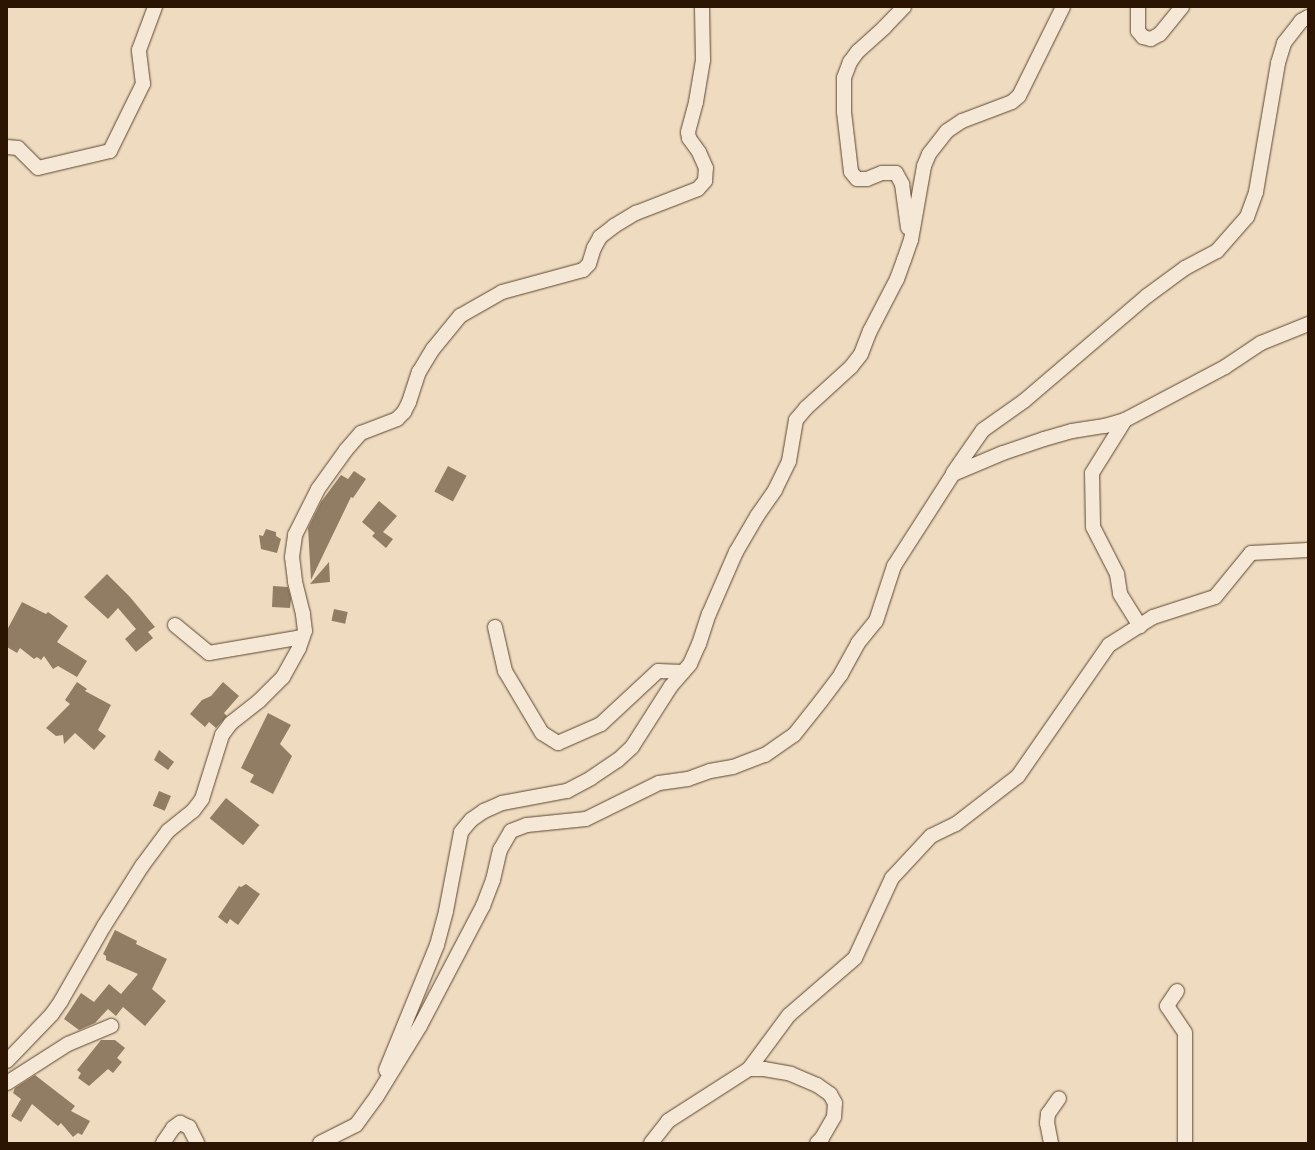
<!DOCTYPE html>
<html>
<head>
<meta charset="utf-8">
<style>
	body { margin:0 }
	#map { position:relative; width:1315px; height:1150px; overflow:hidden; background:#efdcc0; font-family:"IM FELL English",serif }
	div>[style] { position:absolute }
	.building>* { inset:0; background:#917c64; transform-origin:0 0 }
	.roads { filter:drop-shadow(0 0 1px #5c4631) drop-shadow(0 0 1px #5c4631) }
	.minor>* { height:14px; margin:-7px; padding:0 7px; transform-origin:7px; border-radius:7px; background:#f5e8d6 }
	span { translate:-50% -50%; white-space:nowrap; text-align:center; line-height:1.15; -webkit-text-stroke:3px #f5e8d6; paint-order:stroke }
	.frame { position:absolute; inset:0; border:8px solid #2b1401; pointer-events:none }
</style>
</head>
<body>
<div id="map">
	<div class="building">
		<i style="left:448px;top:466px;width:21px;height:29px;rotate:28deg"></i>
		<i style="clip-path:polygon(354px 471px,366px 479px,353px 498px,351px 497px,311px 580px,308px 528px,321px 502px,341px 475px,348px 479px)"></i>
		<i style="clip-path:polygon(379px 501px,397px 516px,383px 532px,393px 539px,386px 548px,372px 536px,375px 533px,362px 522px)"></i>
		<i style="clip-path:polygon(266px 529px,276px 532px,276px 536px,281px 539px,277px 553px,261px 549px,259px 535px,263px 536px)"></i>
		<i style="clip-path:polygon(329px 562px,330px 582px,310px 584px)"></i>
		<i style="clip-path:polygon(107px 574px,130px 597px,155px 627px,148px 632px,153px 638px,136px 652px,125px 639px,136px 629px,118px 608px,108px 619px,84px 597px)"></i>
		<i style="clip-path:polygon(273px 586px,288px 587px,291px 599px,290px 608px,272px 607px)"></i>
		<i style="clip-path:polygon(22px 602px,46px 614px,48px 612px,68px 626px,57px 642px,87px 661px,77px 677px,58px 666px,53px 669px,44px 656px,41px 660px,37px 657px,34px 659px,20px 648px,17px 653px,7px 647px,7px 630px)"></i>
		<i style="left:334px;top:609px;width:14px;height:12px;rotate:12deg"></i>
		<i style="clip-path:polygon(77px 682px,87px 689px,85px 691px,111px 705px,98px 730px,106px 736px,94px 750px,75px 733px,64px 744px,63px 735px,56px 736px,46px 728px,70px 704px,65px 700px)"></i>
		<i style="clip-path:polygon(223px 682px,239px 696px,224px 713px,227px 716px,216px 728px,209px 722px,205px 727px,190px 714px,202px 700px,211px 696px)"></i>
		<i style="clip-path:polygon(268px 713px,291px 725px,280px 744px,292px 756px,273px 794px,250px 782px,254px 775px,241px 768px)"></i>
		<i style="clip-path:polygon(159px 750px,174px 762px,168px 770px,154px 760px)"></i>
		<i style="left:159px;top:791px;width:13px;height:16px;rotate:23deg"></i>
		<i style="left:226px;top:798px;width:43px;height:26px;rotate:39deg"></i>
		<i style="clip-path:polygon(246px 884px,260px 894px,238px 925px,230px 919px,227px 924px,218px 917px,239px 886px,241px 887px)"></i>
		<i style="clip-path:polygon(115px 930px,137px 941px,136px 944px,167px 959px,152px 989px,166px 1001px,145px 1026px,123px 1007px,116px 1016px,108px 1009px,95px 1023px,79px 1030px,64px 1019px,81px 993px,94px 1002px,109px 984px,121px 994px,138px 974px,106px 960px,106px 956px,103px 954px)"></i>
		<i style="clip-path:polygon(101px 1040px,115px 1040px,125px 1048px,117px 1058px,122px 1062px,113px 1073px,108px 1069px,89px 1086px,78px 1078px,81px 1073px,77px 1070px)"></i>
		<i style="clip-path:polygon(35px 1075px,75px 1106px,71px 1111px,90px 1121px,82px 1135px,78px 1133px,73px 1137px,61px 1123px,58px 1126px,32px 1104px,21px 1122px,11px 1116px,21px 1099px,13px 1093px,15px 1088px)"></i>
	</div>
	<div class="roads">
		<div class="minor">
			<i style="left:904px;top:7px;width:28px;rotate:134deg"></i>
			<i style="left:885px;top:27px;width:36px;rotate:138deg"></i>
			<i style="left:858px;top:51px;width:14px;rotate:126deg"></i>
			<i style="left:850px;top:62px;width:17px;rotate:111deg"></i>
			<i style="left:844px;top:78px;width:34px;rotate:90deg"></i>
			<i style="left:844px;top:112px;width:60px;rotate:83.3deg"></i>
			<i style="left:851px;top:172px;width:9px;rotate:49deg"></i>
			<i style="left:857px;top:179px;width:10px"></i>
			<i style="left:867px;top:179px;width:16px;rotate:-22deg"></i>
			<i style="left:882px;top:173px;width:14px"></i>
			<i style="left:896px;top:173px;width:13px;rotate:61deg"></i>
			<i style="left:902px;top:184px;width:44px;rotate:82.2deg"></i>
			<i style="left:1138px;top:7px;width:24px;rotate:90deg"></i>
			<i style="left:1138px;top:31px;width:8px;rotate:50deg"></i>
			<i style="left:1143px;top:37px;width:8px;rotate:14deg"></i>
			<i style="left:1151px;top:39px;width:10px;rotate:-29deg"></i>
			<i style="left:1160px;top:34px;width:35px;rotate:-51deg"></i>
			<i style="left:7px;top:147px;width:11px;rotate:5deg"></i>
			<i style="left:18px;top:148px;width:28px;rotate:45deg"></i>
			<i style="left:38px;top:168px;width:74px;rotate:-13.3deg"></i>
			<i style="left:110px;top:151px;width:75px;rotate:-63.8deg"></i>
			<i style="left:143px;top:84px;width:34px;rotate:-97deg"></i>
			<i style="left:139px;top:50px;width:46px;rotate:-69.6deg"></i>
			<i style="left:1125px;top:420px;width:62px;rotate:121.9deg"></i>
			<i style="left:1092px;top:473px;width:54px;rotate:88.9deg"></i>
			<i style="left:1093px;top:527px;width:53px;rotate:62.9deg"></i>
			<i style="left:1117px;top:574px;width:20px;rotate:81deg"></i>
			<i style="left:1120px;top:594px;width:38px;rotate:58deg"></i>
			<i style="left:953px;top:473px;width:52px;rotate:-55.1deg"></i>
			<i style="left:983px;top:430px;width:50px;rotate:-35.3deg"></i>
			<i style="left:1024px;top:401px;width:162px;rotate:-40.5deg"></i>
			<i style="left:1147px;top:296px;width:47px;rotate:-36.4deg"></i>
			<i style="left:1185px;top:268px;width:36px;rotate:-28deg"></i>
			<i style="left:1217px;top:251px;width:45px;rotate:-48.6deg"></i>
			<i style="left:1247px;top:217px;width:27px;rotate:-70deg"></i>
			<i style="left:1256px;top:192px;width:131px;rotate:-80.3deg"></i>
			<i style="left:1278px;top:63px;width:21px;rotate:-73deg"></i>
			<i style="left:1284px;top:43px;width:28px;rotate:-52deg"></i>
			<i style="left:1301px;top:21px;width:8px;rotate:-30deg"></i>
			<i style="left:175px;top:625px;width:44px;rotate:39.5deg"></i>
			<i style="left:209px;top:653px;width:95px;rotate:-9.7deg"></i>
			<i style="left:495px;top:627px;width:45px;rotate:77.2deg"></i>
			<i style="left:505px;top:671px;width:72px;rotate:59.2deg"></i>
			<i style="left:542px;top:733px;width:19px;rotate:32deg"></i>
			<i style="left:558px;top:743px;width:47px;rotate:-23.8deg"></i>
			<i style="left:601px;top:724px;width:78px;rotate:-42.9deg"></i>
			<i style="left:658px;top:671px;width:25px;rotate:2deg"></i>
			<i style="left:1177px;top:991px;width:18px;rotate:124deg"></i>
			<i style="left:1167px;top:1006px;width:32px;rotate:56deg"></i>
			<i style="left:1185px;top:1033px;width:110px;rotate:90deg"></i>
			<i style="left:7px;top:1061px;width:65px;rotate:-46.2deg"></i>
			<i style="left:52px;top:1014px;width:16px;rotate:-55deg"></i>
			<i style="left:61px;top:1001px;width:86px;rotate:-60.2deg"></i>
			<i style="left:104px;top:926px;width:71px;rotate:-57.7deg"></i>
			<i style="left:142px;top:866px;width:44px;rotate:-53.4deg"></i>
			<i style="left:168px;top:831px;width:32px;rotate:-39deg"></i>
			<i style="left:193px;top:811px;width:15px;rotate:-53deg"></i>
			<i style="left:202px;top:799px;width:67px;rotate:-72.6deg"></i>
			<i style="left:222px;top:735px;width:15px;rotate:-53deg"></i>
			<i style="left:231px;top:723px;width:36px;rotate:-38deg"></i>
			<i style="left:259px;top:701px;width:34px;rotate:-45deg"></i>
			<i style="left:283px;top:677px;width:33px;rotate:-61deg"></i>
			<i style="left:299px;top:648px;width:18px;rotate:-71deg"></i>
			<i style="left:305px;top:631px;width:17px;rotate:-97deg"></i>
			<i style="left:303px;top:614px;width:34px;rotate:-104deg"></i>
			<i style="left:295px;top:581px;width:24px;rotate:-97deg"></i>
			<i style="left:292px;top:557px;width:22px;rotate:-82deg"></i>
			<i style="left:295px;top:535px;width:51px;rotate:-63.4deg"></i>
			<i style="left:318px;top:489px;width:48px;rotate:-54.3deg"></i>
			<i style="left:346px;top:450px;width:23px;rotate:-49deg"></i>
			<i style="left:361px;top:433px;width:39px;rotate:-21deg"></i>
			<i style="left:397px;top:419px;width:10px;rotate:-45deg"></i>
			<i style="left:404px;top:412px;width:11px;rotate:-63deg"></i>
			<i style="left:409px;top:402px;width:32px;rotate:-72deg"></i>
			<i style="left:419px;top:372px;width:27px;rotate:-59deg"></i>
			<i style="left:433px;top:349px;width:43px;rotate:-50.7deg"></i>
			<i style="left:460px;top:316px;width:48px;rotate:-29.7deg"></i>
			<i style="left:502px;top:292px;width:84px;rotate:-15.2deg"></i>
			<i style="left:583px;top:270px;width:8px;rotate:-45deg"></i>
			<i style="left:589px;top:264px;width:17px;rotate:-73deg"></i>
			<i style="left:594px;top:248px;width:13px;rotate:-61deg"></i>
			<i style="left:600px;top:237px;width:18px;rotate:-38deg"></i>
			<i style="left:614px;top:226px;width:26px;rotate:-31deg"></i>
			<i style="left:636px;top:213px;width:66px;rotate:-21.2deg"></i>
			<i style="left:698px;top:189px;width:11px;rotate:-49deg"></i>
			<i style="left:705px;top:181px;width:13px;rotate:-86deg"></i>
			<i style="left:706px;top:168px;width:17px;rotate:-114deg"></i>
			<i style="left:699px;top:152px;width:17px;rotate:-126deg"></i>
			<i style="left:689px;top:138px;width:6px;rotate:-99deg"></i>
			<i style="left:688px;top:132px;width:31px;rotate:-75deg"></i>
			<i style="left:696px;top:102px;width:43px;rotate:-80.5deg"></i>
			<i style="left:703px;top:60px;width:53px;rotate:-91.1deg"></i>
			<i style="left:749px;top:1069px;width:15px"></i>
			<i style="left:764px;top:1069px;width:27px;rotate:10deg"></i>
			<i style="left:791px;top:1074px;width:28px;rotate:23deg"></i>
			<i style="left:817px;top:1085px;width:16px;rotate:35deg"></i>
			<i style="left:830px;top:1094px;width:10px;rotate:61deg"></i>
			<i style="left:835px;top:1103px;width:14px;rotate:94deg"></i>
			<i style="left:834px;top:1117px;width:24px;rotate:120deg"></i>
			<i style="left:822px;top:1138px;width:7px;rotate:135deg"></i>
			<i style="left:386px;top:1070px;width:135px;rotate:-67.8deg"></i>
			<i style="left:437px;top:945px;width:35px;rotate:-75deg"></i>
			<i style="left:446px;top:911px;width:80px;rotate:-79.2deg"></i>
			<i style="left:461px;top:832px;width:16px;rotate:-50deg"></i>
			<i style="left:471px;top:820px;width:16px;rotate:-35deg"></i>
			<i style="left:484px;top:811px;width:20px;rotate:-24deg"></i>
			<i style="left:502px;top:803px;width:66px;rotate:-10.5deg"></i>
			<i style="left:567px;top:791px;width:27px;rotate:-28deg"></i>
			<i style="left:591px;top:778px;width:32px;rotate:-34deg"></i>
			<i style="left:618px;top:760px;width:19px;rotate:-43deg"></i>
			<i style="left:632px;top:747px;width:72px;rotate:-57.4deg"></i>
			<i style="left:671px;top:686px;width:29px;rotate:-49deg"></i>
			<i style="left:690px;top:664px;width:22px;rotate:-66deg"></i>
			<i style="left:699px;top:644px;width:32px;rotate:-72deg"></i>
			<i style="left:709px;top:614px;width:68px;rotate:-66.5deg"></i>
			<i style="left:736px;top:552px;width:42px;rotate:-59.7deg"></i>
			<i style="left:757px;top:516px;width:32px;rotate:-55deg"></i>
			<i style="left:775px;top:490px;width:32px;rotate:-64deg"></i>
			<i style="left:789px;top:461px;width:42px;rotate:-80.3deg"></i>
			<i style="left:796px;top:420px;width:16px;rotate:-50deg"></i>
			<i style="left:806px;top:408px;width:61px;rotate:-42.3deg"></i>
			<i style="left:851px;top:367px;width:16px;rotate:-52deg"></i>
			<i style="left:861px;top:354px;width:25px;rotate:-69deg"></i>
			<i style="left:870px;top:331px;width:59px;rotate:-62.6deg"></i>
			<i style="left:897px;top:279px;width:20px;rotate:-70deg"></i>
			<i style="left:904px;top:260px;width:21px;rotate:-71deg"></i>
			<i style="left:911px;top:240px;width:75px;rotate:-80deg"></i>
			<i style="left:924px;top:166px;width:13px;rotate:-67deg"></i>
			<i style="left:929px;top:154px;width:29px;rotate:-52deg"></i>
			<i style="left:947px;top:131px;width:18px;rotate:-34deg"></i>
			<i style="left:962px;top:121px;width:53px;rotate:-20.8deg"></i>
			<i style="left:1012px;top:102px;width:9px;rotate:-41deg"></i>
			<i style="left:1019px;top:96px;width:99px;rotate:-63.7deg"></i>
			<i style="left:7px;top:1083px;width:72px;rotate:-32.6deg"></i>
			<i style="left:68px;top:1044px;width:47px;rotate:-22.7deg"></i>
			<i style="left:163px;top:1143px;width:18px;rotate:-56deg"></i>
			<i style="left:173px;top:1128px;width:9px;rotate:-36deg"></i>
			<i style="left:180px;top:1123px;width:10px;rotate:24deg"></i>
			<i style="left:189px;top:1127px;width:18px;rotate:63deg"></i>
			<i style="left:320px;top:1143px;width:40px;rotate:-26.6deg"></i>
			<i style="left:356px;top:1125px;width:36px;rotate:-54deg"></i>
			<i style="left:377px;top:1096px;width:82px;rotate:-58.4deg"></i>
			<i style="left:420px;top:1026px;width:136px;rotate:-62.3deg"></i>
			<i style="left:483px;top:906px;width:28px;rotate:-69deg"></i>
			<i style="left:493px;top:880px;width:31px;rotate:-77deg"></i>
			<i style="left:500px;top:850px;width:22px;rotate:-60deg"></i>
			<i style="left:511px;top:831px;width:17px;rotate:-21deg"></i>
			<i style="left:527px;top:825px;width:59px;rotate:-5.8deg"></i>
			<i style="left:586px;top:819px;width:81px;rotate:-26.3deg"></i>
			<i style="left:659px;top:783px;width:29px;rotate:-8deg"></i>
			<i style="left:688px;top:779px;width:23px;rotate:-20deg"></i>
			<i style="left:710px;top:771px;width:23px;rotate:-10deg"></i>
			<i style="left:733px;top:767px;width:34px;rotate:-21deg"></i>
			<i style="left:765px;top:755px;width:35px;rotate:-35deg"></i>
			<i style="left:794px;top:735px;width:43px;rotate:-51.5deg"></i>
			<i style="left:821px;top:701px;width:34px;rotate:-53deg"></i>
			<i style="left:841px;top:674px;width:35px;rotate:-61deg"></i>
			<i style="left:858px;top:643px;width:28px;rotate:-51deg"></i>
			<i style="left:876px;top:621px;width:58px;rotate:-71.9deg"></i>
			<i style="left:894px;top:566px;width:109px;rotate:-57.3deg"></i>
			<i style="left:953px;top:474px;width:54px;rotate:-22.8deg"></i>
			<i style="left:1003px;top:453px;width:43px;rotate:-18.9deg"></i>
			<i style="left:1044px;top:439px;width:29px;rotate:-16deg"></i>
			<i style="left:1072px;top:431px;width:33px;rotate:-9deg"></i>
			<i style="left:1105px;top:426px;width:21px;rotate:-17deg"></i>
			<i style="left:1125px;top:420px;width:113px;rotate:-27.9deg"></i>
			<i style="left:1225px;top:367px;width:43px;rotate:-33.7deg"></i>
			<i style="left:1261px;top:343px;width:51px;rotate:-22deg"></i>
			<i style="left:651px;top:1143px;width:28px;rotate:-52deg"></i>
			<i style="left:668px;top:1121px;width:96px;rotate:-32.7deg"></i>
			<i style="left:749px;top:1069px;width:67px;rotate:-53.5deg"></i>
			<i style="left:789px;top:1015px;width:87px;rotate:-40.8deg"></i>
			<i style="left:855px;top:958px;width:88px;rotate:-65.2deg"></i>
			<i style="left:892px;top:878px;width:57px;rotate:-47.1deg"></i>
			<i style="left:931px;top:836px;width:28px;rotate:-26deg"></i>
			<i style="left:956px;top:824px;width:78px;rotate:-37.7deg"></i>
			<i style="left:1018px;top:776px;width:160px;rotate:-55.2deg"></i>
			<i style="left:1109px;top:645px;width:52px;rotate:-32.5deg"></i>
			<i style="left:1153px;top:617px;width:65px;rotate:-17.9deg"></i>
			<i style="left:1215px;top:597px;width:57px;rotate:-50.7deg"></i>
			<i style="left:1251px;top:553px;width:57px;rotate:-3deg"></i>
			<i style="left:1051px;top:1143px;width:20px;rotate:-101deg"></i>
			<i style="left:1047px;top:1123px;width:9px;rotate:-84deg"></i>
			<i style="left:1048px;top:1114px;width:19px;rotate:-55deg"></i>
		</div>
	</div>
	<div class="frame"></div>
</div>
</body>
</html>
